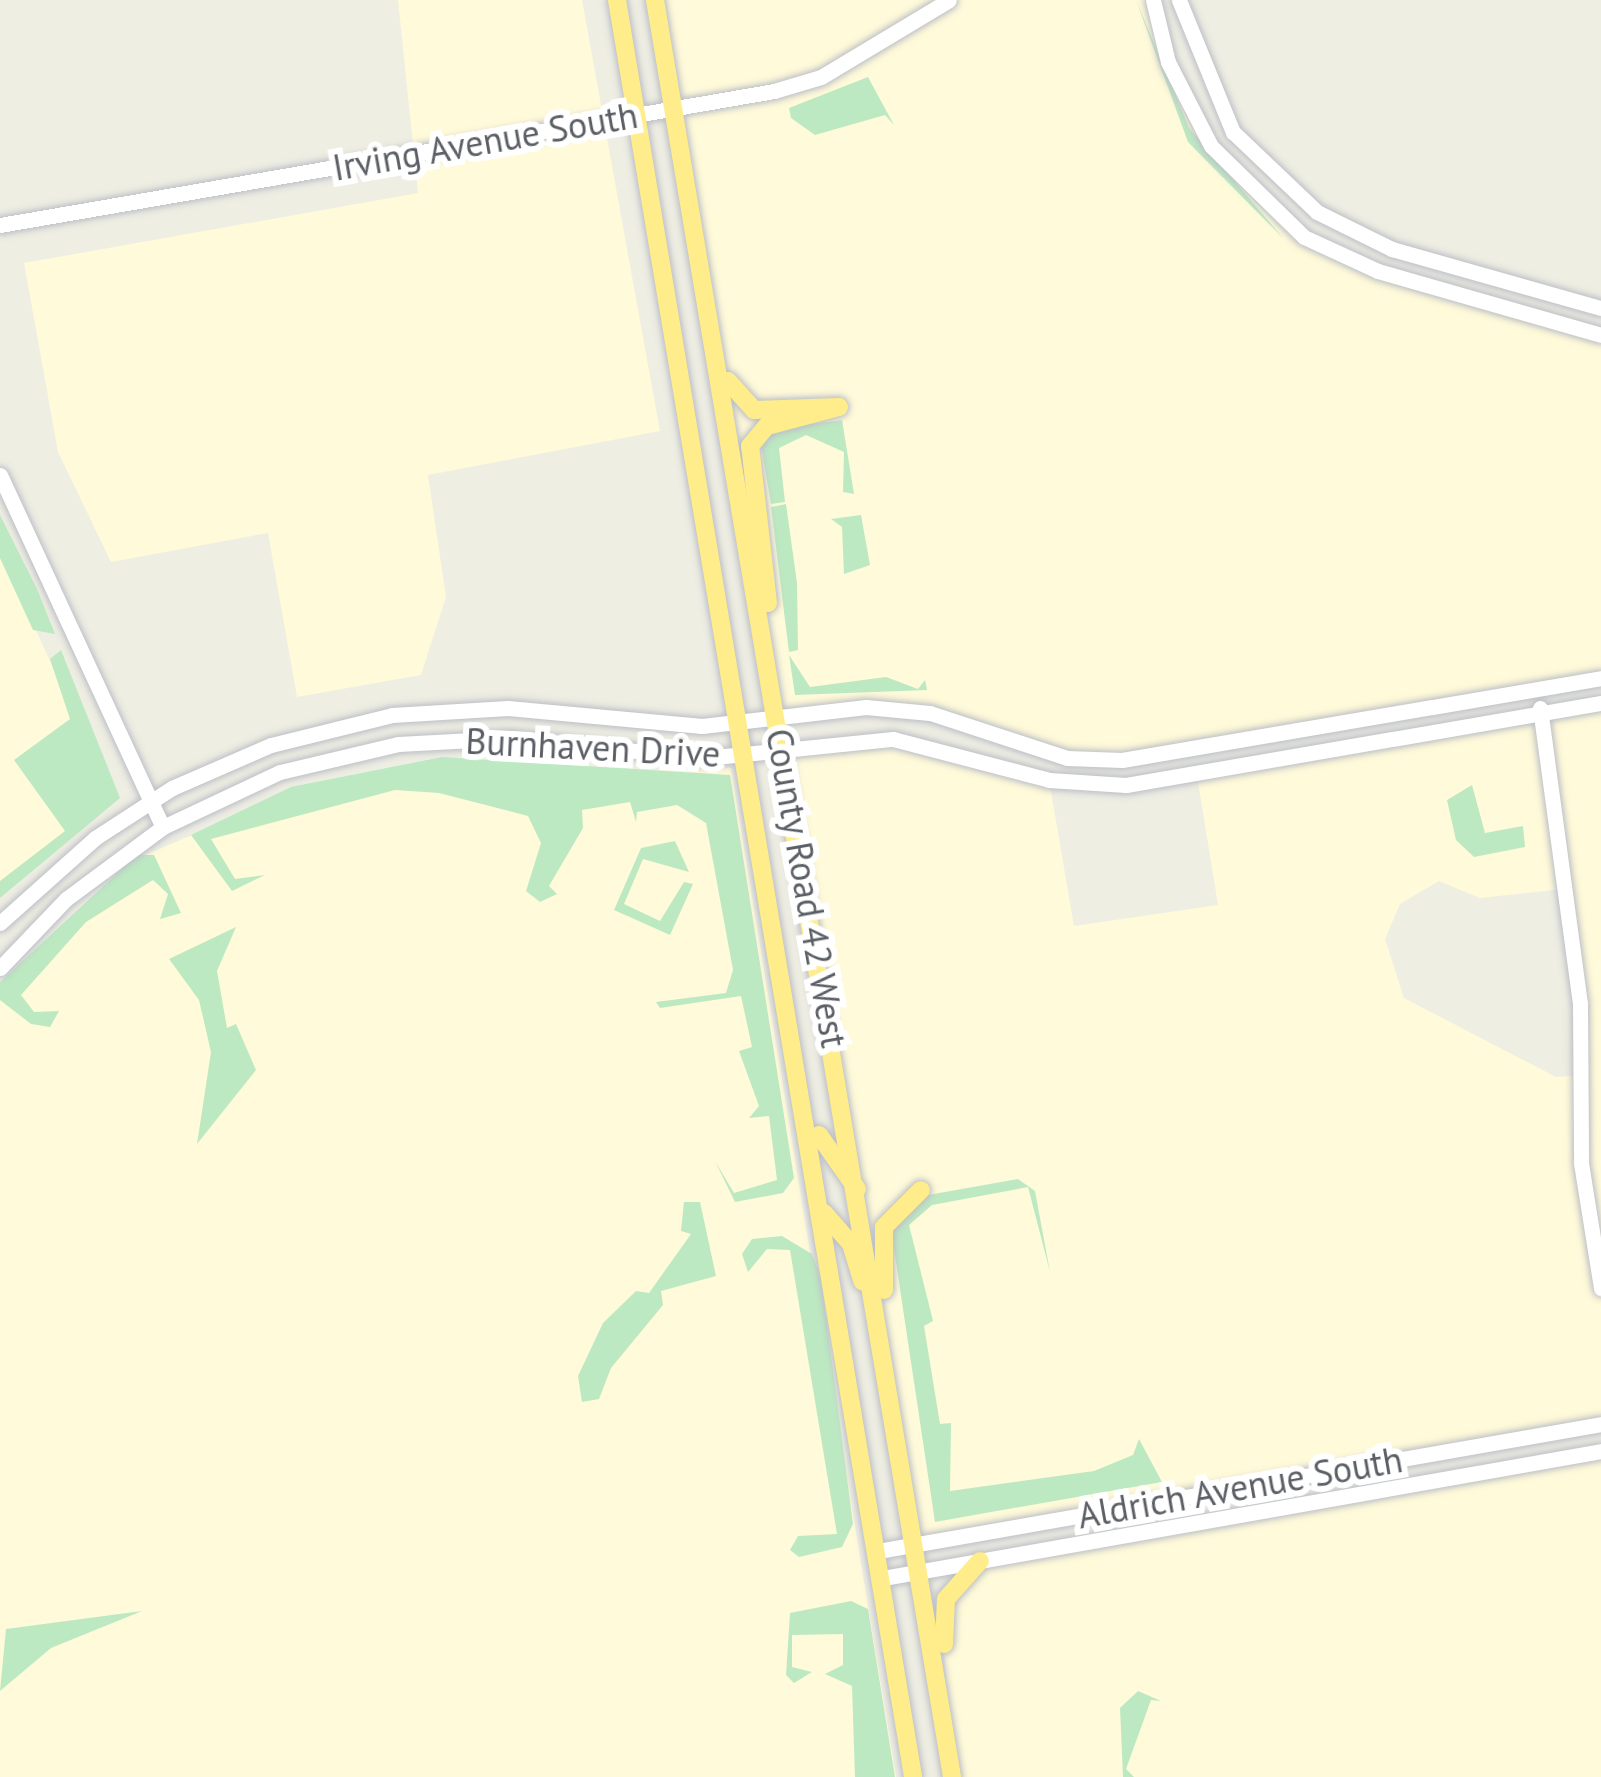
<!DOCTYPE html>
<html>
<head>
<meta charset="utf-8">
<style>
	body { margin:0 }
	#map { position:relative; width:1601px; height:1777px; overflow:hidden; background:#efeee3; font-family:"PT Sans",sans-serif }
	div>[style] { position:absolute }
	.commercial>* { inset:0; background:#fffad9 }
	.green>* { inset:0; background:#bde9c2 }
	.roads { filter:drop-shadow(0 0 3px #bcbfc6) drop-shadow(0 0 3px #bcbfc6) }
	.secondary>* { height:15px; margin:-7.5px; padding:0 7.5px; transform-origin:7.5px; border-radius:7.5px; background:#fff }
	.highway>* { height:18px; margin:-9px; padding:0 9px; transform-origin:9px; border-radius:9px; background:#ffed8b }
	span { translate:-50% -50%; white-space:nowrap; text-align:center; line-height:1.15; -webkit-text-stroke:12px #fff; paint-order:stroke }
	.street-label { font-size:36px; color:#5b5f65 }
</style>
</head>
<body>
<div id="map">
	<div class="commercial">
		<i style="clip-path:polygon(398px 0,582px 0,660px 431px,428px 475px,446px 597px,421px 675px,297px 697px,268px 533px,111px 562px,58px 452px,24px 263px,418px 193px)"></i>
		<i style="clip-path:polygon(655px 0,1153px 0,1192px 114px,1268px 209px,1353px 262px,1601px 335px,1601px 678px,1177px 753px,1067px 758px,890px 708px,778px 717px)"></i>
		<i style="clip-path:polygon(0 552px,112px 796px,0 883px)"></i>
		<i style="clip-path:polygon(evenodd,1601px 703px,1601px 1424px,917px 1544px,783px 747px,893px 739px,1049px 780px,1074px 926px,1218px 905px,1197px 776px,1601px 703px,1439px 881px,1480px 898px,1564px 889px,1581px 1075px,1556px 1077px,1404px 998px,1385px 939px,1400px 904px,1439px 881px)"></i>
		<i style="clip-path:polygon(731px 768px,896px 1777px,0 1777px,0 985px,140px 857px,321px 781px)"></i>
		<i style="clip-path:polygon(1601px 1451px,1601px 1777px,952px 1777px,942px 1616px,980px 1561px)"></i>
	</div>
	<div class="green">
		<i style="clip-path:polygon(1136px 0,1189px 128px,1284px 239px,1188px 142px)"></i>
		<i style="clip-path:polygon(868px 77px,894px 125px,885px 115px,815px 135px,791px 118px,789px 108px)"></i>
		<i style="clip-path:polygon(842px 420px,854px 494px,843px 492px,844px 452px,806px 435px,779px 448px,785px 502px,771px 504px,761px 445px,773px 429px)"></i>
		<i style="clip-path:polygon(786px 504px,797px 583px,798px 650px,789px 652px,771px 507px)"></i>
		<i style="clip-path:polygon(0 515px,37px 589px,55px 634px,33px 630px,0 558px)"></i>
		<i style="clip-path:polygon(861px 515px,870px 565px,844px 574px,842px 527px,831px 519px)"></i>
		<i style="clip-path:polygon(61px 650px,120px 798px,0 898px,0 881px,65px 831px,14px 760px,70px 719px,50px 659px)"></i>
		<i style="clip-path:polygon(789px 655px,810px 687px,886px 677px,918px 689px,925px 680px,927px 690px,795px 695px)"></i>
		<i style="clip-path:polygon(442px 757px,730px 775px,794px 1178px,783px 1193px,735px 1202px,715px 1161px,734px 1193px,777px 1180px,769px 1116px,749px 1118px,759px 1106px,739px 1051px,752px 1047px,741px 996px,660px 1008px,656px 1002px,726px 993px,733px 970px,706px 823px,677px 805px,637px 812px,636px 822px,630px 802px,582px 810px,583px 828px,549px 886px,557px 894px,540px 902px,526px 891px,541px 843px,528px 816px,439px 793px,395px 790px,211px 839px,235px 879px,265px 875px,232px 891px,191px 835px,291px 787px)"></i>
		<i style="clip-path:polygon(1472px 785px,1485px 833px,1523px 826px,1525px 847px,1474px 857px,1456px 840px,1447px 800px)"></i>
		<i style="clip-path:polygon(675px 841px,689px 872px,643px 859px,624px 904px,660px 921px,684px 882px,693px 884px,670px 935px,614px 910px,641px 848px)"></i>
		<i style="clip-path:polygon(137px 855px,154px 855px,181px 913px,160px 919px,168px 894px,153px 880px,86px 922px,21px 995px,34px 1012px,59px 1011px,50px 1027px,31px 1024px,0 1000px,0 982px)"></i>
		<i style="clip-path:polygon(236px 927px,217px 971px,227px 1028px,236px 1024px,256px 1070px,197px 1144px,211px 1052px,199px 1000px,169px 959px)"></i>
		<i style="clip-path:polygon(1018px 1179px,1035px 1191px,1050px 1272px,1028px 1187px,932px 1205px,909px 1225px,933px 1321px,924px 1326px,940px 1424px,951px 1423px,950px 1491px,1094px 1471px,1133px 1455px,1139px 1439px,1162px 1482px,935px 1522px,891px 1229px,928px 1195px)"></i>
		<i style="clip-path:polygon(684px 1202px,700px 1202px,716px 1276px,661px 1291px,663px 1305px,611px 1368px,599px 1399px,582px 1402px,578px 1376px,603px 1323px,636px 1291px,649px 1293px,691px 1234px,681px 1231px)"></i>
		<i style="clip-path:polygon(782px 1236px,812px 1254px,821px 1278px,853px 1524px,842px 1547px,799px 1557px,790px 1550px,798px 1536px,837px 1534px,790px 1250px,767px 1249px,748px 1272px,742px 1254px,752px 1239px)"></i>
		<i style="clip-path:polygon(851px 1601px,868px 1609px,895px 1777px,855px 1777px,852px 1686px,825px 1674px,843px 1665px,843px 1634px,792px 1635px,792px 1667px,812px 1672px,794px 1683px,786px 1675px,790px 1613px)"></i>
		<i style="clip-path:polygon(142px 1611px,51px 1648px,0 1691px,6px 1629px)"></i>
		<i style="clip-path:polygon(1138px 1691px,1161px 1701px,1151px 1700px,1126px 1769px,1134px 1777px,1123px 1777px,1120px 1708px)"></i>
	</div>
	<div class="roads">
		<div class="secondary">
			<i style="left:1153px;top:0;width:64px;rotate:76.4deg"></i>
			<i style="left:1168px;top:62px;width:94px;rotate:62.9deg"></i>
			<i style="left:1211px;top:146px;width:130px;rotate:44.4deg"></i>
			<i style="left:1304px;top:237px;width:81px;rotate:24.7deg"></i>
			<i style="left:1378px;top:271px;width:232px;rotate:16deg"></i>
			<i style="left:1179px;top:0;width:143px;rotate:67.8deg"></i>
			<i style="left:1233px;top:132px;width:116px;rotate:43.6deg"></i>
			<i style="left:1317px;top:212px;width:84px;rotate:26.3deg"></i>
			<i style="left:1392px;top:249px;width:217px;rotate:15.8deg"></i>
			<i style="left:0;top:225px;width:786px;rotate:-9.82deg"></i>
			<i style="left:774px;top:91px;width:49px;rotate:-16.6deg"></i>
			<i style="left:821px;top:77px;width:149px;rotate:-31deg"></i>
			<i style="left:0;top:475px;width:388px;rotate:65.2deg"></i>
			<i style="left:1540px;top:708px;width:299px;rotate:82.3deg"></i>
			<i style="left:1580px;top:1004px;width:159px;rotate:89.6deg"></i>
			<i style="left:1581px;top:1163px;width:127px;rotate:80.9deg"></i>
			<i style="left:0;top:923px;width:127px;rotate:-41.8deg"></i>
			<i style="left:95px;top:838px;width:92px;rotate:-33deg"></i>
			<i style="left:172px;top:788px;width:108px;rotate:-23.5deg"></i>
			<i style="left:271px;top:745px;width:125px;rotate:-13.9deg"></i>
			<i style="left:392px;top:715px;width:116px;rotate:-3.5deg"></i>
			<i style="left:508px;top:708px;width:195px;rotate:5.3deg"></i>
			<i style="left:702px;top:726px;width:165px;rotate:-6.6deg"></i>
			<i style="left:866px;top:707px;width:64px;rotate:5.4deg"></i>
			<i style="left:930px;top:713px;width:144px;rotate:18.2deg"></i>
			<i style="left:1067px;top:758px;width:55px;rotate:2.1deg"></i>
			<i style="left:1122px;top:760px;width:486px;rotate:-9.7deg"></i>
			<i style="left:0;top:968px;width:95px;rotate:-46.3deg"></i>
			<i style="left:66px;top:899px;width:121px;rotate:-36.6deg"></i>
			<i style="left:163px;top:827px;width:129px;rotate:-25.2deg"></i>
			<i style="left:280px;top:772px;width:121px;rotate:-13.3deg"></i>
			<i style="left:398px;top:744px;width:112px;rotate:-3.1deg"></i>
			<i style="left:510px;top:738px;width:196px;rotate:5.9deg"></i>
			<i style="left:705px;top:758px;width:189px;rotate:-5.8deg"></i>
			<i style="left:893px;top:739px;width:161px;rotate:14.7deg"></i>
			<i style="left:1049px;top:780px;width:77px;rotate:3.7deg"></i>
			<i style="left:1126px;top:785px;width:482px;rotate:-9.8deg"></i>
			<i style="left:878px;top:1551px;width:734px;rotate:-9.96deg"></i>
			<i style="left:883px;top:1578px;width:729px;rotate:-10.03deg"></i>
		</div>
		<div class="highway">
			<i style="left:617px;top:0;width:1801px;rotate:80.54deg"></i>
			<i style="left:655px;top:0;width:1802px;rotate:80.51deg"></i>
			<i style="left:728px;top:381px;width:39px;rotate:48deg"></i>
			<i style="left:754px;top:410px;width:85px;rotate:-2deg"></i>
			<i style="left:768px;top:603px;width:158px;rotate:-96.5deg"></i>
			<i style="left:750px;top:446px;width:26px;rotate:-50deg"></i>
			<i style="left:767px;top:426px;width:74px;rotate:-14.8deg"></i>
			<i style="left:819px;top:1135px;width:66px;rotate:54.9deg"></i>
			<i style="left:824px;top:1213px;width:41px;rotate:48.9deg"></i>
			<i style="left:851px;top:1244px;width:39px;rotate:73deg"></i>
			<i style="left:884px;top:1290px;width:63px;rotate:-90deg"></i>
			<i style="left:884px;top:1227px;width:52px;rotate:-45deg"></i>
			<i style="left:944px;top:1644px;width:45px;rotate:-87.5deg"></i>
			<i style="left:946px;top:1599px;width:51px;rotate:-48.2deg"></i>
		</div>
	</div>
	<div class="street-label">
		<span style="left:485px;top:141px;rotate:-10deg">Irving Avenue South</span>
		<span style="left:593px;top:747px;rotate:3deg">Burnhaven Drive</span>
		<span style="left:807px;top:888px;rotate:80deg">County Road 42 West</span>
		<span style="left:1240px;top:1487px;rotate:-10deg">Aldrich Avenue South</span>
	</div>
</div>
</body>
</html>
